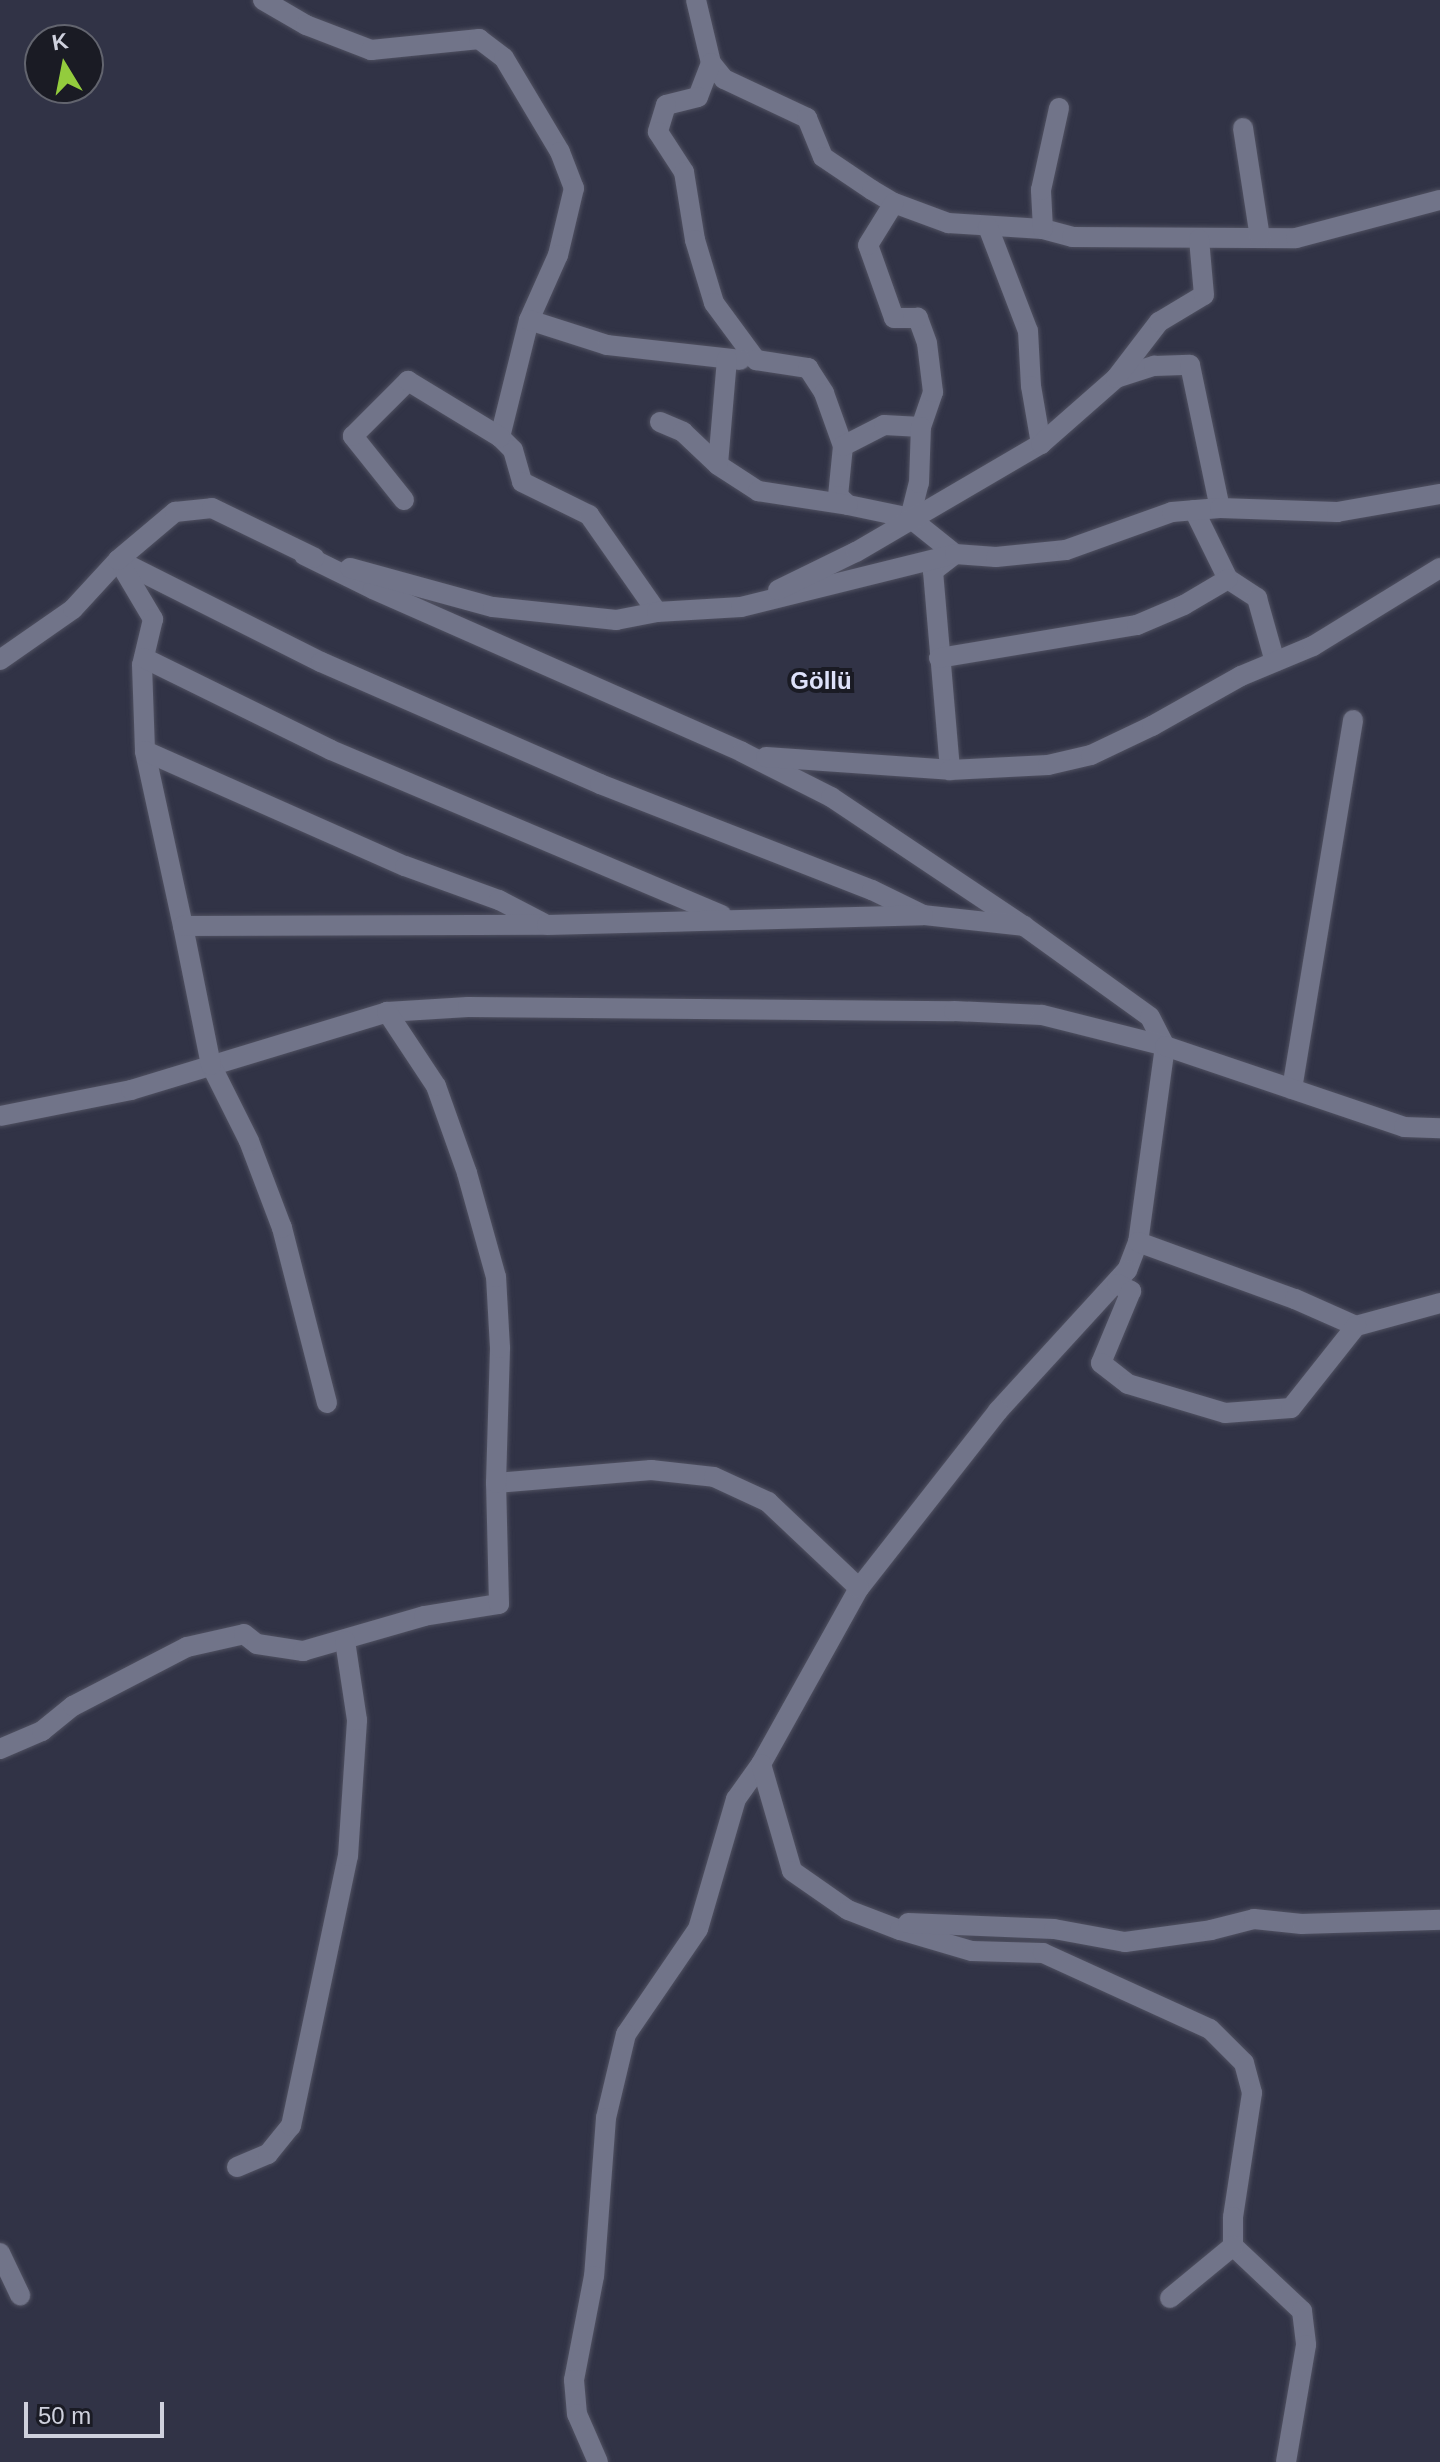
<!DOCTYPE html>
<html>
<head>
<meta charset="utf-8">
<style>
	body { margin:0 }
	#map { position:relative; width:1440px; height:2462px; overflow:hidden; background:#313346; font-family:Helvetica,sans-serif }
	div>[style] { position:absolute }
	.roads { filter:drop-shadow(0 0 2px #505161) drop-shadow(0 0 2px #505161) }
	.minor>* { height:20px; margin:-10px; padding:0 10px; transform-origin:10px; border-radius:10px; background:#717489 }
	span { translate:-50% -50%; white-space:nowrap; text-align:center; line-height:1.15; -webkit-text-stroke:8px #1a1b24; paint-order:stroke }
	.quarter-label { font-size:24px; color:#dee2fa; font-weight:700 }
	.north { position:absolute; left:24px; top:24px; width:80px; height:80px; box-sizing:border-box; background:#1a1b24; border:2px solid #62646e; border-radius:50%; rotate:350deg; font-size:22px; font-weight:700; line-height:32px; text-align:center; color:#cfd1dd }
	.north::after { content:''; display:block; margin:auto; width:28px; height:36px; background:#93cc3d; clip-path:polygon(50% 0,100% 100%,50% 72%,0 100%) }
	.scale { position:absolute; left:24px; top:2402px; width:140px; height:36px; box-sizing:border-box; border:4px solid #cfd1dd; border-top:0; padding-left:10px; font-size:24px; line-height:28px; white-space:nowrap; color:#cfd1dd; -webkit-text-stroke:6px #1a1b24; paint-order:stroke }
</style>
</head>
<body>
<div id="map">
	<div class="roads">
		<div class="minor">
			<i style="left:263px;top:0;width:50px;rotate:30.2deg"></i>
			<i style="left:306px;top:25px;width:70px;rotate:21deg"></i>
			<i style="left:371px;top:50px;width:109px;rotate:-5.8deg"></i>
			<i style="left:479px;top:39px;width:31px;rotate:37deg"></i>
			<i style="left:504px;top:58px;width:109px;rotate:59.2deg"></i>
			<i style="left:560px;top:152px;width:39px;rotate:69deg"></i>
			<i style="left:574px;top:188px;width:69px;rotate:103.4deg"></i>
			<i style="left:558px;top:255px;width:71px;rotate:114deg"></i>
			<i style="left:529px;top:320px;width:121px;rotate:103.9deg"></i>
			<i style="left:500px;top:437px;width:18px;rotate:45deg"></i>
			<i style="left:513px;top:450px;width:33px;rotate:74deg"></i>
			<i style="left:522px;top:482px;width:75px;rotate:26.2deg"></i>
			<i style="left:589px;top:515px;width:118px;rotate:55deg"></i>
			<i style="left:696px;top:0;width:65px;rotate:76.6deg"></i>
			<i style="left:711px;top:63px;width:21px;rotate:51deg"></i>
			<i style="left:724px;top:79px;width:92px;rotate:25.2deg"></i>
			<i style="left:807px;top:118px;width:42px;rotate:67.7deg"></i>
			<i style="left:823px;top:157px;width:59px;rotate:34deg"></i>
			<i style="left:872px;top:190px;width:26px;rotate:31deg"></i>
			<i style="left:894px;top:203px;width:58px;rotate:20.3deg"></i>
			<i style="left:948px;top:223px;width:95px;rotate:3.6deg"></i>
			<i style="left:1043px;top:229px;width:30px;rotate:15deg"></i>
			<i style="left:1072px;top:237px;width:224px;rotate:0.3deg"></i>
			<i style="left:1296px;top:238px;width:149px;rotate:-14.8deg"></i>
			<i style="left:711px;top:63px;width:36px;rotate:111deg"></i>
			<i style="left:698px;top:97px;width:33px;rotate:166deg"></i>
			<i style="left:666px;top:105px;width:28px;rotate:107deg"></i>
			<i style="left:658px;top:132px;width:48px;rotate:57deg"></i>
			<i style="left:684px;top:172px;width:69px;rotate:80.8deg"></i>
			<i style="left:695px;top:240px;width:66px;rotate:73.2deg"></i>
			<i style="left:714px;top:303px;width:71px;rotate:53.6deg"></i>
			<i style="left:756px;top:360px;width:53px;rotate:8.7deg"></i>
			<i style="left:808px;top:368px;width:30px;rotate:57deg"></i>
			<i style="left:824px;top:393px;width:56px;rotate:70.3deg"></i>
			<i style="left:843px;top:446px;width:50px;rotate:95.7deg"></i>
			<i style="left:838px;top:496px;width:13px;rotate:42deg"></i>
			<i style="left:848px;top:505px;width:63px;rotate:11.8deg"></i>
			<i style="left:910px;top:518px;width:58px;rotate:38.7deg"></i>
			<i style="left:955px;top:554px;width:28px;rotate:142deg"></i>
			<i style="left:933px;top:571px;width:200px;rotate:85.1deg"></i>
			<i style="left:1243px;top:128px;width:111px;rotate:81.2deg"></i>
			<i style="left:988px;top:227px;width:111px;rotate:69deg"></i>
			<i style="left:1028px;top:331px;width:55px;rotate:86.9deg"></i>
			<i style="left:1031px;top:386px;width:59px;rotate:80.2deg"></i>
			<i style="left:1043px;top:229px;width:39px;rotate:-93deg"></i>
			<i style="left:1041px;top:190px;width:84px;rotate:-77.6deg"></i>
			<i style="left:529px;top:320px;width:82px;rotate:17.8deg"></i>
			<i style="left:607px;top:345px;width:134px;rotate:6.4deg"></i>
			<i style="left:727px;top:359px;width:106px;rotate:94.9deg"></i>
			<i style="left:718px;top:465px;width:48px;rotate:33deg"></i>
			<i style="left:758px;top:491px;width:91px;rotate:8.8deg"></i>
			<i style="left:1116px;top:378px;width:40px;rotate:-18deg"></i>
			<i style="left:1154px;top:366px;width:36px;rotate:-2deg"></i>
			<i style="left:1190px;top:365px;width:146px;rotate:78.2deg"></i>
			<i style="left:660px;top:422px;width:25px;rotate:23deg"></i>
			<i style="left:683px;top:432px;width:48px;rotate:43.3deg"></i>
			<i style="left:843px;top:446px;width:46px;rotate:-27.1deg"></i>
			<i style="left:884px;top:425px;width:37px;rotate:3deg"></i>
			<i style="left:921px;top:427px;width:37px;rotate:-71deg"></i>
			<i style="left:933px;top:392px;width:49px;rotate:-97deg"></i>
			<i style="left:927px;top:343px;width:27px;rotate:-110deg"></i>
			<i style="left:918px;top:318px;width:24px;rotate:180deg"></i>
			<i style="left:894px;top:318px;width:77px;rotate:-109.6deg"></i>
			<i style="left:868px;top:245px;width:49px;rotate:-58.2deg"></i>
			<i style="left:404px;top:500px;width:82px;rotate:-128.6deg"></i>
			<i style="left:353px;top:436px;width:78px;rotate:-45deg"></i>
			<i style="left:408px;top:381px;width:108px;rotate:31.3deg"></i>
			<i style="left:1194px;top:510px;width:77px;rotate:63.8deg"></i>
			<i style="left:1228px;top:579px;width:35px;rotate:33deg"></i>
			<i style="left:1257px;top:598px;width:66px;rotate:74.3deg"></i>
			<i style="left:910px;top:518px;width:36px;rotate:-76deg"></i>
			<i style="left:919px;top:483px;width:56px;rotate:-88deg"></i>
			<i style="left:304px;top:555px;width:77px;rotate:26.2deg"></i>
			<i style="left:373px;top:589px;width:403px;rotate:23.8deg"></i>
			<i style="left:742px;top:752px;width:100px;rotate:26.8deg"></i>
			<i style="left:831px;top:797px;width:232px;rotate:33.8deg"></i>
			<i style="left:1024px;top:926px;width:155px;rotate:35.8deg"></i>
			<i style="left:1150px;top:1017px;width:33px;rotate:63deg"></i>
			<i style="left:1165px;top:1046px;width:198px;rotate:97.8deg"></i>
			<i style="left:1138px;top:1242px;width:30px;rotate:111deg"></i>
			<i style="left:1127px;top:1270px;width:191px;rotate:132.5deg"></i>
			<i style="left:998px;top:1411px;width:225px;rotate:128.1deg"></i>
			<i style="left:859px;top:1588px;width:201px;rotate:119.1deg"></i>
			<i style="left:761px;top:1764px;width:43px;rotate:125.5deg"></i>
			<i style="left:736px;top:1799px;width:135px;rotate:106.3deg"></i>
			<i style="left:698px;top:1929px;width:127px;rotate:124.4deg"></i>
			<i style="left:626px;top:2034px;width:86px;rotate:103.4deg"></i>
			<i style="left:606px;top:2118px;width:158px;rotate:94.3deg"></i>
			<i style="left:594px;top:2276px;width:106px;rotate:100.9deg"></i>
			<i style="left:574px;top:2380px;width:34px;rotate:85deg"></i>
			<i style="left:577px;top:2414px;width:52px;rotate:66.4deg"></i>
			<i style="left:118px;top:560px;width:227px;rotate:26.7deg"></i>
			<i style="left:321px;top:662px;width:305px;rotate:23.6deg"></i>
			<i style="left:600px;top:784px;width:292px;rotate:21.3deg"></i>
			<i style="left:872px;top:890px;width:57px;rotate:26.1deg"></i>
			<i style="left:923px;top:915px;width:102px;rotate:6.2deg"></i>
			<i style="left:118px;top:560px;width:69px;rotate:59.3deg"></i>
			<i style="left:153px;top:619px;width:47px;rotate:103.4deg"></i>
			<i style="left:142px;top:665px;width:86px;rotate:88deg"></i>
			<i style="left:350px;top:568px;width:148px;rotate:15.3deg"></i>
			<i style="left:493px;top:607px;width:124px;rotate:6deg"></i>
			<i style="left:616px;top:620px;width:42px;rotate:-11deg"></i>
			<i style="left:657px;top:612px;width:84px;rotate:-3.4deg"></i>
			<i style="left:741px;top:607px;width:220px;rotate:-13.9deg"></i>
			<i style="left:955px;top:554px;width:41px;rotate:4.2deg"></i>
			<i style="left:996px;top:557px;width:70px;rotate:-5.7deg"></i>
			<i style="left:1066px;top:550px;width:113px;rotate:-19.7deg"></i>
			<i style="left:1172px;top:512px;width:48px;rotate:-4.8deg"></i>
			<i style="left:1220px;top:508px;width:117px;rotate:2deg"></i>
			<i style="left:1337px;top:512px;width:105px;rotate:-9.9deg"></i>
			<i style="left:778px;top:590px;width:87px;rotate:-26deg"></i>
			<i style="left:856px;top:552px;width:214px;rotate:-30.3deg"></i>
			<i style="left:1041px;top:444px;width:100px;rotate:-41.3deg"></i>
			<i style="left:1116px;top:378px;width:71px;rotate:-52.5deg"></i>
			<i style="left:1159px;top:322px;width:52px;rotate:-31deg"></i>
			<i style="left:1204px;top:295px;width:56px;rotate:-95.1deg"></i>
			<i style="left:144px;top:658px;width:208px;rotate:26.2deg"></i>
			<i style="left:331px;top:750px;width:424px;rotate:22.9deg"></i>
			<i style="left:939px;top:658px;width:201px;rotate:-9.5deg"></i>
			<i style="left:1137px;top:625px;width:51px;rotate:-23.1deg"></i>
			<i style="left:1184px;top:605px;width:51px;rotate:-30.6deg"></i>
			<i style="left:0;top:660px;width:89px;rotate:-34.9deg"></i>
			<i style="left:73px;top:609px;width:67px;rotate:-47.4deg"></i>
			<i style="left:118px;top:560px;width:75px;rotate:-40.1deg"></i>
			<i style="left:175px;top:512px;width:37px;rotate:-6deg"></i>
			<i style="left:212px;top:508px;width:114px;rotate:25.9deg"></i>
			<i style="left:766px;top:757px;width:184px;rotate:4deg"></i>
			<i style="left:950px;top:770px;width:98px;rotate:-2.9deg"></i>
			<i style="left:1048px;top:765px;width:44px;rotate:-13.1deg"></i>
			<i style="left:1091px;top:755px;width:68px;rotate:-25.4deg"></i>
			<i style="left:1152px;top:726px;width:102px;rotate:-29.3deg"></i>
			<i style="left:1241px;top:676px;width:78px;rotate:-22.6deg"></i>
			<i style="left:1313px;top:646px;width:149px;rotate:-31.6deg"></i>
			<i style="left:183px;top:926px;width:179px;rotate:-102.3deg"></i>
			<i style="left:145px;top:751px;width:284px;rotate:23.9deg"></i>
			<i style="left:405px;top:866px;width:100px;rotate:19.9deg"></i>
			<i style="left:499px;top:900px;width:50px;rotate:27.6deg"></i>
			<i style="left:1292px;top:1089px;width:374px;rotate:-80.6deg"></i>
			<i style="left:0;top:1116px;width:134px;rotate:-11.2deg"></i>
			<i style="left:131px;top:1090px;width:268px;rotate:-16.9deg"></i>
			<i style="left:387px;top:1012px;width:81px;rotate:-3.5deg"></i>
			<i style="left:468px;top:1007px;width:486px;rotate:0.5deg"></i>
			<i style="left:954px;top:1011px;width:88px;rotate:2.6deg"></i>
			<i style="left:1042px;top:1015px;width:127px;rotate:14.1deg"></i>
			<i style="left:1165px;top:1046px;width:252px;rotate:18.7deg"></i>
			<i style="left:1404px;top:1127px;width:36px;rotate:2deg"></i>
			<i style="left:1138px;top:1242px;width:167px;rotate:20deg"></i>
			<i style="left:1295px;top:1299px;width:67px;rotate:23.9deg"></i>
			<i style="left:1356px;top:1326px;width:87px;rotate:-15.3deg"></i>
			<i style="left:1117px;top:1284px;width:16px;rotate:27deg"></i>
			<i style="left:1131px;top:1291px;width:78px;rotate:112.6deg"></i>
			<i style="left:1101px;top:1363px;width:34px;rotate:38deg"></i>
			<i style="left:1128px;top:1384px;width:101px;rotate:16.6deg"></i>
			<i style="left:1225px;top:1413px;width:66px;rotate:-4.3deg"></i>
			<i style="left:1291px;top:1408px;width:105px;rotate:-51.6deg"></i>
			<i style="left:327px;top:1403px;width:181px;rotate:-104.4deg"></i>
			<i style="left:282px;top:1228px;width:93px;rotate:-110.8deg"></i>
			<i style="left:249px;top:1141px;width:85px;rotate:-116.6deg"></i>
			<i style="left:211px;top:1065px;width:142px;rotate:-101.4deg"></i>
			<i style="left:183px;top:926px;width:364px;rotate:-0.2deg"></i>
			<i style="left:547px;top:925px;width:376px;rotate:-1.5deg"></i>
			<i style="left:496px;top:1483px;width:156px;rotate:-4.8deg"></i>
			<i style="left:651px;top:1470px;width:63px;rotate:6.3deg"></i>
			<i style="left:714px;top:1477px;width:60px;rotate:24.8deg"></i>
			<i style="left:768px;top:1502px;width:125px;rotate:43.4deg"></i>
			<i style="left:0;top:1749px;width:46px;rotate:-23.2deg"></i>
			<i style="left:42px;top:1731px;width:40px;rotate:-39deg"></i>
			<i style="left:73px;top:1706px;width:128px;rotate:-27.4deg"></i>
			<i style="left:187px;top:1647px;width:58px;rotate:-12.8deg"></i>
			<i style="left:244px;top:1634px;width:16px;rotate:38deg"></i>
			<i style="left:257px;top:1644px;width:47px;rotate:8.7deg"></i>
			<i style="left:303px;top:1651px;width:126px;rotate:-16.1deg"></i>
			<i style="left:424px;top:1616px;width:76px;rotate:-9.1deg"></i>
			<i style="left:499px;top:1604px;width:121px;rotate:-91.4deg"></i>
			<i style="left:496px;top:1483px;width:135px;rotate:-88.3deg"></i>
			<i style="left:500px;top:1348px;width:71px;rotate:-93.2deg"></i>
			<i style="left:496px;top:1277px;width:108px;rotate:-105.6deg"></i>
			<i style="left:467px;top:1173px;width:92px;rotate:-109.6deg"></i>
			<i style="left:436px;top:1086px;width:89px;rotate:-123.5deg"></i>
			<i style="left:761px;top:1764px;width:111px;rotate:73.8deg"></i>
			<i style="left:792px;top:1871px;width:68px;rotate:34.9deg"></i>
			<i style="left:848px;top:1910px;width:56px;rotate:21deg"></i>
			<i style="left:900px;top:1930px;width:75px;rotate:16.3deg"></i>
			<i style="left:972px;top:1951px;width:71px;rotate:1.6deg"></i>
			<i style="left:1043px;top:1953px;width:183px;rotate:24.5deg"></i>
			<i style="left:1210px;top:2029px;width:48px;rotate:45deg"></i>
			<i style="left:1244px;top:2063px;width:31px;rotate:75deg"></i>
			<i style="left:1252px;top:2093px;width:125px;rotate:98.7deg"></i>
			<i style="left:1233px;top:2217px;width:29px;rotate:90deg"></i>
			<i style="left:1233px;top:2246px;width:95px;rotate:43.3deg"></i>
			<i style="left:1302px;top:2311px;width:34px;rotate:83deg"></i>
			<i style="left:1306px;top:2345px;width:119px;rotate:99.7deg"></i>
			<i style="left:908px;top:1923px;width:146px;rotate:2.4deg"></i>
			<i style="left:1054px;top:1929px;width:72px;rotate:10.4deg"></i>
			<i style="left:1125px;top:1942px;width:87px;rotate:-7.9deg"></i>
			<i style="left:1211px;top:1930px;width:44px;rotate:-14.3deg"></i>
			<i style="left:1254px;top:1919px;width:48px;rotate:5.9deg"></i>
			<i style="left:1302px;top:1924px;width:138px;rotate:-1.7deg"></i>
			<i style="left:237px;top:2167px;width:34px;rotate:-23deg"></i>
			<i style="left:268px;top:2154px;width:36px;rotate:-51deg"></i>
			<i style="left:291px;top:2126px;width:276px;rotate:-78.1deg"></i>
			<i style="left:348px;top:1856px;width:136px;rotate:-86.2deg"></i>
			<i style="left:357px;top:1720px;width:80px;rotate:-98.6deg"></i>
			<i style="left:0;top:2253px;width:47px;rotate:64.5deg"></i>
			<i style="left:1170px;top:2298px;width:82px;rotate:-39.5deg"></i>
		</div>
	</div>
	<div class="quarter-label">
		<span style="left:821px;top:681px">Göllü</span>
	</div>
	<div class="north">K</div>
	<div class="scale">50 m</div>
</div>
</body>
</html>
